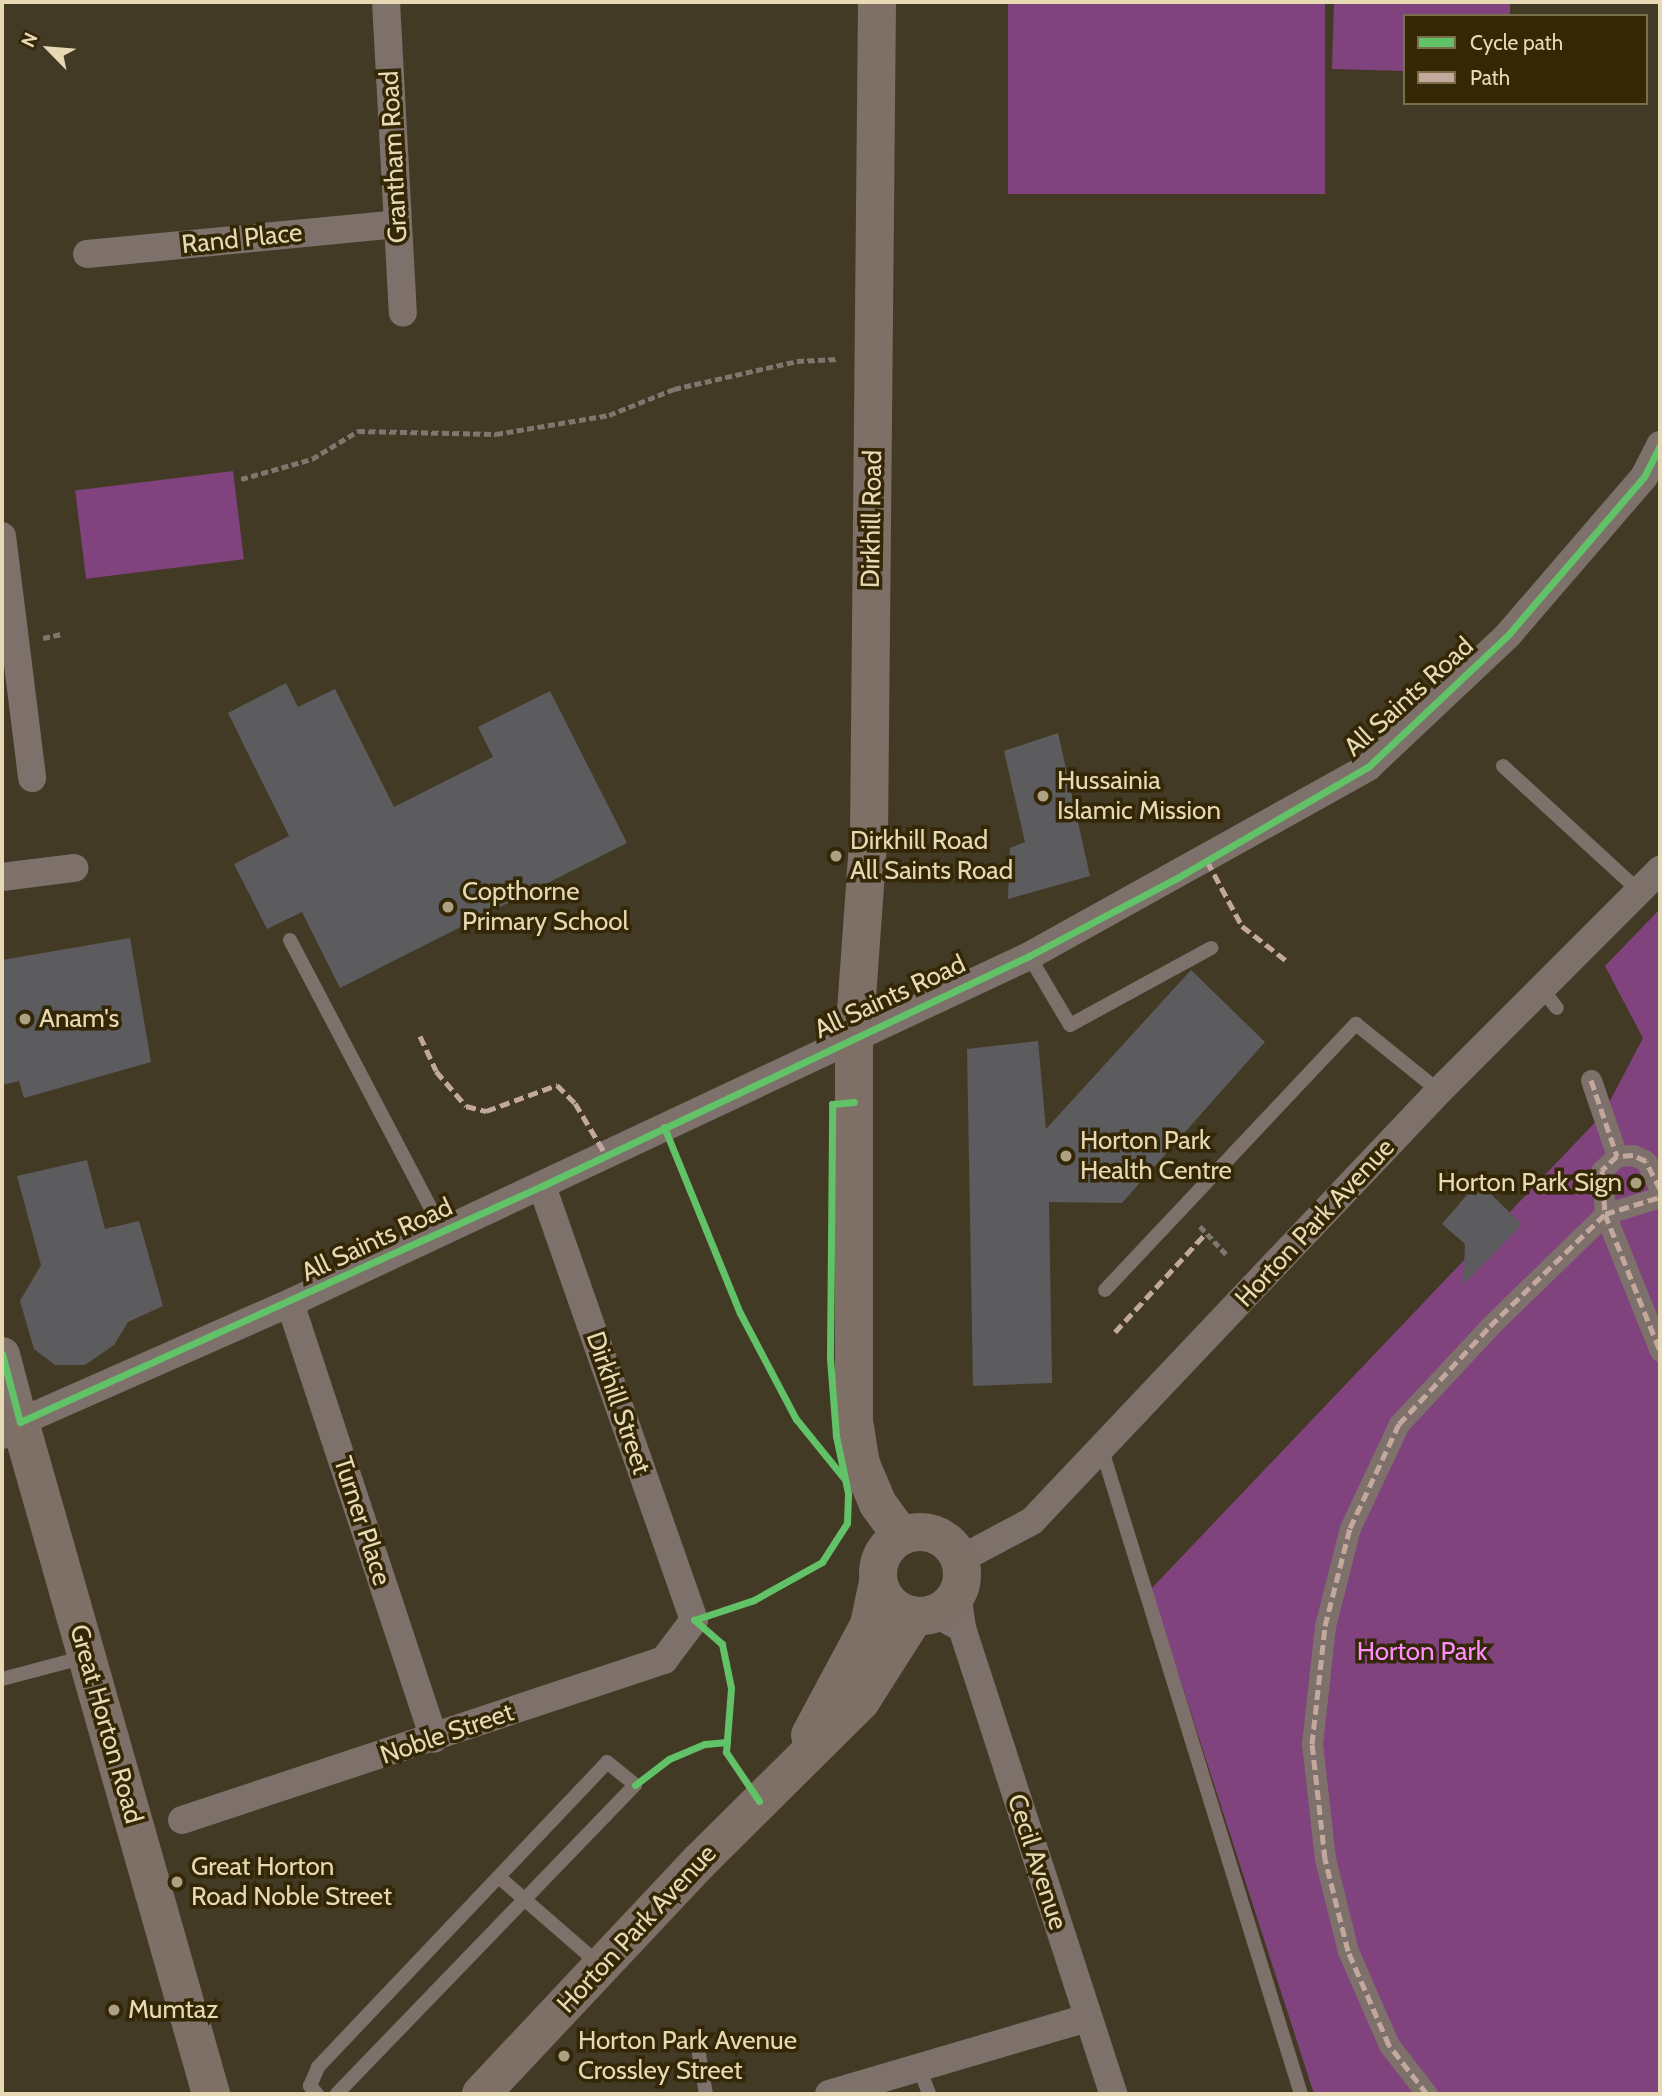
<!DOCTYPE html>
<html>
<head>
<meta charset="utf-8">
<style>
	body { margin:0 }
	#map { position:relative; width:1662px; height:2096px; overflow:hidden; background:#433a25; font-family:Cabin,sans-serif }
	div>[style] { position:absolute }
	.green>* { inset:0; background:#81437e; transform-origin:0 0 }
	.building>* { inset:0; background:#5c5c5e }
	.path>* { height:4.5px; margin-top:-2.25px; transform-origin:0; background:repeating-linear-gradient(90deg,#7f766d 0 7px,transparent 0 10.5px) }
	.service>* { height:14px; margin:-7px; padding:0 7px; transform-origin:7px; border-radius:7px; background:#7e716b }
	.pedestrian>* { height:21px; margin:-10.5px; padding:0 10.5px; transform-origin:10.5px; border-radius:10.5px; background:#7e716b }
	.minor>* { height:28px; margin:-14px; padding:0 14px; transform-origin:14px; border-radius:14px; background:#7e716b }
	.tertiary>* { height:35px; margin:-17.5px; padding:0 17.5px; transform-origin:17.5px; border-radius:17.5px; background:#7e716b }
	.primary>* { height:38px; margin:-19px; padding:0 19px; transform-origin:19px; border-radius:19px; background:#7e7066 }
	.primary>.ring { margin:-19px; padding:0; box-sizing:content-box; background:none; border:38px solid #7e7066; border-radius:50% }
	.quiet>* { height:5px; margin-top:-2.5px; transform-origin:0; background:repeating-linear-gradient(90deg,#c3a89e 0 10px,transparent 0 15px) }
	.cycleway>* { height:7px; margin:-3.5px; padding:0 3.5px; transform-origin:3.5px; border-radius:3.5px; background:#61c268 }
	.dots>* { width:19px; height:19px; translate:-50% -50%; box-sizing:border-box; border:4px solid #332706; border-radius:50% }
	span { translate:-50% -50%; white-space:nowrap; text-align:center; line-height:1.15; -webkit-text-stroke:7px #332706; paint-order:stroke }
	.street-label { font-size:26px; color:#e8d9b5 }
	.poi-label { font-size:26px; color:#e8d9b5 }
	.left { translate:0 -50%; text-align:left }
	.right { translate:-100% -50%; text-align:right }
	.park-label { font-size:26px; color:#ff8dfe }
	.frame { position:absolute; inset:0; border:4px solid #e8d9b5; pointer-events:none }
	.legend { position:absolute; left:1403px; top:14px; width:245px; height:91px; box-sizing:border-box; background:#332706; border:2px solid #7b6e4c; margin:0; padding:9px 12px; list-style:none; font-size:21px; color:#e8d9b5 }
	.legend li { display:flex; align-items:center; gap:14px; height:35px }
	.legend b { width:35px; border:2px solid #7b6e4c }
	.north { position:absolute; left:14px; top:14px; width:70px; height:70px; -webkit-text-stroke:5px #332706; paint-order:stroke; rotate:295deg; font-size:19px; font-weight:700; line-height:28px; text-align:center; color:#e8d9b5 }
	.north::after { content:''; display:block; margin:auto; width:24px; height:32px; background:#e8d9b5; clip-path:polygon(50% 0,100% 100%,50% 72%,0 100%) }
</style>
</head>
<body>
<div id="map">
	<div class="green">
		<i style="left:1008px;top:2px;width:317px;height:192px"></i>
		<i style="clip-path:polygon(1334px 2px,1510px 2px,1510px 16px,1405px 16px,1405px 71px,1332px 69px)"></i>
		<i style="left:233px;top:471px;width:89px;height:159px;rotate:83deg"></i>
		<i style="clip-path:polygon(1660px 909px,1660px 2094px,1314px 2094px,1151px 1589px,1603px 1114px,1643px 1038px,1605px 966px)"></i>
	</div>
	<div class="building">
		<i style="clip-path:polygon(286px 683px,298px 707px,335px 689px,394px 807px,493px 757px,478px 727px,550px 691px,627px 843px,340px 988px,302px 912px,267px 929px,234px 864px,289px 836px,228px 713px)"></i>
		<i style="clip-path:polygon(1058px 733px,1090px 876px,1008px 899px,1010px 848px,1025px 842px,1004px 751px)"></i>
		<i style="clip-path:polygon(130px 938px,151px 1062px,24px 1098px,19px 1081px,2px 1085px,2px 960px)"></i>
		<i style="clip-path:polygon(1191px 970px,1265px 1042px,1122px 1203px,1049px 1202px,1052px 1383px,973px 1386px,967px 1049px,1038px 1041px,1046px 1129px)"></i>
		<i style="clip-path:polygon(87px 1160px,105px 1229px,139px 1221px,163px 1306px,128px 1322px,114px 1345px,85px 1365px,55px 1365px,34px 1349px,20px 1301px,41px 1265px,17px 1176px)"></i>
		<i style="clip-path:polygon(1478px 1182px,1522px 1224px,1463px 1285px,1465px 1244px,1442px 1224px)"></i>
	</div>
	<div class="path">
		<i style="left:241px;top:479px;width:74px;rotate:-15.7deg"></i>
		<i style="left:312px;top:459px;width:54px;rotate:-31.3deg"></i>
		<i style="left:358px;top:431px;width:138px;rotate:1.2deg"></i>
		<i style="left:496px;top:434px;width:115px;rotate:-9.5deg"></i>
		<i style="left:609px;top:415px;width:70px;rotate:-21.8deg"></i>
		<i style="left:674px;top:389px;width:126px;rotate:-12.8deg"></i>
		<i style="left:797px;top:361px;width:41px;rotate:-2.8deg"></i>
		<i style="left:43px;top:638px;width:19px;rotate:-12deg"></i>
		<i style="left:1200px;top:1226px;width:40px;rotate:47deg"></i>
	</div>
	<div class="service">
		<i style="left:1503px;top:766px;width:185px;rotate:42.6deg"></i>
		<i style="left:290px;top:940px;width:330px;rotate:62.3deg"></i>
		<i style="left:1029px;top:956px;width:80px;rotate:59.3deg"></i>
		<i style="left:1070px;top:1025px;width:161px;rotate:-28.6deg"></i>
		<i style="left:1542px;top:989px;width:24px;rotate:52deg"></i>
		<i style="left:1105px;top:1290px;width:366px;rotate:-46.7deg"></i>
		<i style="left:1356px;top:1024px;width:107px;rotate:38.9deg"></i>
		<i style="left:1102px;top:1450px;width:674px;rotate:72.83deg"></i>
		<i style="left:2px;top:1679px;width:86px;rotate:-14.8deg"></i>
		<i style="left:500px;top:1878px;width:131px;rotate:41deg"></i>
		<i style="left:697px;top:2043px;width:52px;rotate:80deg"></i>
		<i style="left:920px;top:2070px;width:26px;rotate:69deg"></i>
		<i style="left:317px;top:2094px;width:11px;rotate:-131deg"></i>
		<i style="left:310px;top:2086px;width:21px;rotate:-67deg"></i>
		<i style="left:318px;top:2067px;width:420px;rotate:-46.5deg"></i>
		<i style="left:607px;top:1762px;width:36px;rotate:39deg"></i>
		<i style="left:635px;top:1785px;width:429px;rotate:134deg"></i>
	</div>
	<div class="pedestrian">
		<i style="left:1591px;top:1080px;width:80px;rotate:71.1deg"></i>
		<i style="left:1660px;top:1189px;width:31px;rotate:-117deg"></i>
		<i style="left:1646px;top:1161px;width:14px;rotate:-155deg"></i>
		<i style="left:1633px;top:1155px;width:16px;rotate:176deg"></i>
		<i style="left:1617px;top:1156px;width:21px;rotate:137deg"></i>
		<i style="left:1602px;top:1170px;width:44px;rotate:86.1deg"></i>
		<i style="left:1605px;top:1214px;width:148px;rotate:68.1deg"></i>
		<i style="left:1427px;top:2094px;width:62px;rotate:-127.8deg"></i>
		<i style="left:1389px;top:2045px;width:103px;rotate:-113.6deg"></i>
		<i style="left:1348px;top:1951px;width:95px;rotate:-104deg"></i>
		<i style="left:1325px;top:1859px;width:116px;rotate:-96.4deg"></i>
		<i style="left:1312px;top:1744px;width:119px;rotate:-83.7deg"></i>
		<i style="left:1325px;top:1626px;width:101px;rotate:-75.7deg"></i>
		<i style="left:1350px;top:1528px;width:115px;rotate:-64.8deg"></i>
		<i style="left:1399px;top:1424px;width:134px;rotate:-47.1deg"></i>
		<i style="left:1490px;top:1326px;width:161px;rotate:-44.2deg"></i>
		<i style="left:1605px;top:1214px;width:58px;rotate:-17.2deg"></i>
	</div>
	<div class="minor">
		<i style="left:386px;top:2px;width:311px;rotate:86.9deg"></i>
		<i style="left:87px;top:254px;width:312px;rotate:-5.5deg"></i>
		<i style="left:2px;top:536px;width:244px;rotate:82.9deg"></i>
		<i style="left:2px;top:877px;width:73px;rotate:-7.1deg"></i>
		<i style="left:290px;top:1303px;width:459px;rotate:71.7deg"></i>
		<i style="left:20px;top:1422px;width:295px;rotate:-23.8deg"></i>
		<i style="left:290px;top:1303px;width:816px;rotate:-25.15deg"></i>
		<i style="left:1029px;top:956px;width:388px;rotate:-29.1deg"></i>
		<i style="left:1368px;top:767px;width:192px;rotate:-43.3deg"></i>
		<i style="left:1508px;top:635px;width:208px;rotate:-49.3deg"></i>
		<i style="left:1644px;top:477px;width:36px;rotate:-63deg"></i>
		<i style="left:959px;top:1560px;width:83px;rotate:-28.1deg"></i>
		<i style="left:1032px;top:1521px;width:592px;rotate:-46.57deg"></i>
		<i style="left:1439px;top:1091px;width:313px;rotate:-45deg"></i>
		<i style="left:934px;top:1613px;width:32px;rotate:28deg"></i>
		<i style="left:962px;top:1628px;width:35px;rotate:-98deg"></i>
		<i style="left:962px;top:1628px;width:490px;rotate:72deg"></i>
		<i style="left:182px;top:1820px;width:508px;rotate:-18.36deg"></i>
		<i style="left:664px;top:1660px;width:50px;rotate:-53.1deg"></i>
		<i style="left:694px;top:1620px;width:460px;rotate:-109.3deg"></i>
		<i style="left:829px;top:2094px;width:269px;rotate:-16.4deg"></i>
	</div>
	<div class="tertiary">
		<i style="left:2px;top:1354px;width:70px;rotate:75.2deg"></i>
	</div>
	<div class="primary">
		<i style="left:877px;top:2px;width:828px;rotate:90.55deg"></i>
		<i style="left:869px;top:830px;width:208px;rotate:94.1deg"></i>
		<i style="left:854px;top:1037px;width:384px;rotate:90deg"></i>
		<i style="left:854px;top:1421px;width:44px;rotate:80.8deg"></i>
		<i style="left:861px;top:1464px;width:43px;rotate:67deg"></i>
		<i style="left:878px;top:1504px;width:39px;rotate:54deg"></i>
		<i style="left:2px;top:1430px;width:20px;rotate:-24deg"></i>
		<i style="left:20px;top:1422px;width:699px;rotate:74.13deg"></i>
		<i class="ring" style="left:878px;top:1532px;width:46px;height:46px"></i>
		<i style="left:810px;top:1735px;width:125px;rotate:-61.8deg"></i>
		<i style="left:869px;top:1625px;width:44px;rotate:-78.2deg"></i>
		<i style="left:481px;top:2094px;width:317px;rotate:-46.8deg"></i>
		<i style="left:698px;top:1863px;width:230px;rotate:-44.8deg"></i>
		<i style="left:861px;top:1701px;width:101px;rotate:-57.6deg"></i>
	</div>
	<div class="quiet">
		<i style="left:1207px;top:861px;width:74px;rotate:61.7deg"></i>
		<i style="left:1242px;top:926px;width:58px;rotate:38deg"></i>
		<i style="left:420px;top:1036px;width:38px;rotate:65deg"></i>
		<i style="left:436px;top:1071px;width:46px;rotate:49.4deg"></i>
		<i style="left:466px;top:1106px;width:21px;rotate:14deg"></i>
		<i style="left:486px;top:1111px;width:76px;rotate:-20.1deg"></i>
		<i style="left:557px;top:1085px;width:25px;rotate:45deg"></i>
		<i style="left:575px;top:1103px;width:61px;rotate:59.2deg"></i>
		<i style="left:1591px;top:1080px;width:80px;rotate:71.1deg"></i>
		<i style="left:1660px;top:1189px;width:31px;rotate:-117deg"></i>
		<i style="left:1646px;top:1161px;width:14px;rotate:-155deg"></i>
		<i style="left:1633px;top:1155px;width:16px;rotate:176deg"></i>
		<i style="left:1617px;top:1156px;width:21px;rotate:137deg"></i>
		<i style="left:1602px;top:1170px;width:44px;rotate:86.1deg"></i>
		<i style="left:1605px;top:1214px;width:148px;rotate:68.1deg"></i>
		<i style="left:1115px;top:1332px;width:134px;rotate:-47.4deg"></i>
		<i style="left:1427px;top:2094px;width:62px;rotate:-127.8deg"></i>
		<i style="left:1389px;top:2045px;width:103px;rotate:-113.6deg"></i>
		<i style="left:1348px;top:1951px;width:95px;rotate:-104deg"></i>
		<i style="left:1325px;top:1859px;width:116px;rotate:-96.4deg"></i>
		<i style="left:1312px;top:1744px;width:119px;rotate:-83.7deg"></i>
		<i style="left:1325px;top:1626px;width:101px;rotate:-75.7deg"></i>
		<i style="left:1350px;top:1528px;width:115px;rotate:-64.8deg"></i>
		<i style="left:1399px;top:1424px;width:134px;rotate:-47.1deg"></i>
		<i style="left:1490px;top:1326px;width:161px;rotate:-44.2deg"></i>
		<i style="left:1605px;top:1214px;width:58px;rotate:-17.2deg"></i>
	</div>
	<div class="cycleway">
		<i style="left:664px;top:1127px;width:201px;rotate:67.8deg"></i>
		<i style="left:740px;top:1313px;width:120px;rotate:62.2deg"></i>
		<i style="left:796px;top:1419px;width:75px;rotate:51deg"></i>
		<i style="left:2px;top:1354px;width:70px;rotate:75.2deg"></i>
		<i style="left:20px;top:1422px;width:573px;rotate:-24.33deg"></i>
		<i style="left:542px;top:1186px;width:539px;rotate:-25.28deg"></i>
		<i style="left:1029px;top:956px;width:167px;rotate:-27.8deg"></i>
		<i style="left:1177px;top:878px;width:221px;rotate:-30.2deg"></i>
		<i style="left:1368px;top:767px;width:192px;rotate:-43.3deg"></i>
		<i style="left:1508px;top:635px;width:208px;rotate:-49.3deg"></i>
		<i style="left:1644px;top:477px;width:36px;rotate:-63deg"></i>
		<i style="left:635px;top:1785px;width:43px;rotate:-37.4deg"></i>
		<i style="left:669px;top:1759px;width:39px;rotate:-23deg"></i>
		<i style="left:705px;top:1744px;width:22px;rotate:-5deg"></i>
		<i style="left:759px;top:1801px;width:59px;rotate:-124deg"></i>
		<i style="left:726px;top:1752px;width:64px;rotate:-85.5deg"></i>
		<i style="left:731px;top:1688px;width:45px;rotate:-101.6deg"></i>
		<i style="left:722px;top:1644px;width:37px;rotate:-139deg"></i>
		<i style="left:694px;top:1620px;width:63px;rotate:-18.4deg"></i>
		<i style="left:754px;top:1600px;width:78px;rotate:-29.2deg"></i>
		<i style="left:822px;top:1562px;width:46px;rotate:-57.3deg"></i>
		<i style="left:847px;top:1523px;width:30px;rotate:-88deg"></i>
		<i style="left:848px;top:1493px;width:58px;rotate:-101.9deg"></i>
		<i style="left:836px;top:1436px;width:78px;rotate:-94.4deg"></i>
		<i style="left:830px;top:1358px;width:254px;rotate:-89.5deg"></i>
		<i style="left:832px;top:1104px;width:22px;rotate:-5deg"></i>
	</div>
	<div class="dots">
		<i style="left:1043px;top:796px;background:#aea183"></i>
		<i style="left:836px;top:856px;background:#aea183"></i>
		<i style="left:448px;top:907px;background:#aea183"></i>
		<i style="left:25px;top:1019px;background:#aea183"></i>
		<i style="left:1066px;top:1156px;background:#aea183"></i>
		<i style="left:1636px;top:1183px;background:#aea183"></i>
		<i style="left:177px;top:1882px;background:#aea183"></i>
		<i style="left:114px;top:2010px;background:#aea183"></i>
		<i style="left:564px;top:2056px;background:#aea183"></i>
	</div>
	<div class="street-label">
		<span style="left:394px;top:157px;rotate:-93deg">Grantham Road</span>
		<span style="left:242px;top:239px;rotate:-6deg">Rand Place</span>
		<span style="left:872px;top:519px;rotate:-89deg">Dirkhill Road</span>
		<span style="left:1409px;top:697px;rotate:-42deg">All Saints Road</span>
		<span style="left:890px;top:997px;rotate:-25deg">All Saints Road</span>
		<span style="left:1315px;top:1223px;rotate:-47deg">Horton Park Avenue</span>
		<span style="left:377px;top:1240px;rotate:-25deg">All Saints Road</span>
		<span style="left:618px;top:1403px;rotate:71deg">Dirkhill Street</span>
		<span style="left:362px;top:1521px;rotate:72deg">Turner Place</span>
		<span style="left:106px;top:1724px;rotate:74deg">Great Horton Road</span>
		<span style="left:447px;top:1734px;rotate:-19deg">Noble Street</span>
		<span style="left:1037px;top:1862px;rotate:72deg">Cecil Avenue</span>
		<span style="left:637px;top:1929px;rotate:-47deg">Horton Park Avenue</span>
	</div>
	<div class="poi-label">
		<span class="left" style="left:1057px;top:796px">Hussainia<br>Islamic Mission</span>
		<span class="left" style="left:850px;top:856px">Dirkhill Road<br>All Saints Road</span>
		<span class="left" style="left:462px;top:907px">Copthorne<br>Primary School</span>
		<span class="left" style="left:39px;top:1019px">Anam's</span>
		<span class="left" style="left:1080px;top:1156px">Horton Park<br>Health Centre</span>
		<span class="right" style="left:1622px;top:1183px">Horton Park Sign</span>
		<span class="left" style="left:191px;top:1882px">Great Horton<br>Road Noble Street</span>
		<span class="left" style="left:128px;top:2010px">Mumtaz</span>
		<span class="left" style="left:578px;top:2056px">Horton Park Avenue<br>Crossley Street</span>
	</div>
	<div class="park-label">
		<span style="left:1422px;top:1652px">Horton Park</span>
	</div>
	<div class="frame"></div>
	<ul class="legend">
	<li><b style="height:9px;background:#61c268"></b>Cycle path</li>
	<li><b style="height:9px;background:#c3a89e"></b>Path</li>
	</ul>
	<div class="north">N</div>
</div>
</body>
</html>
